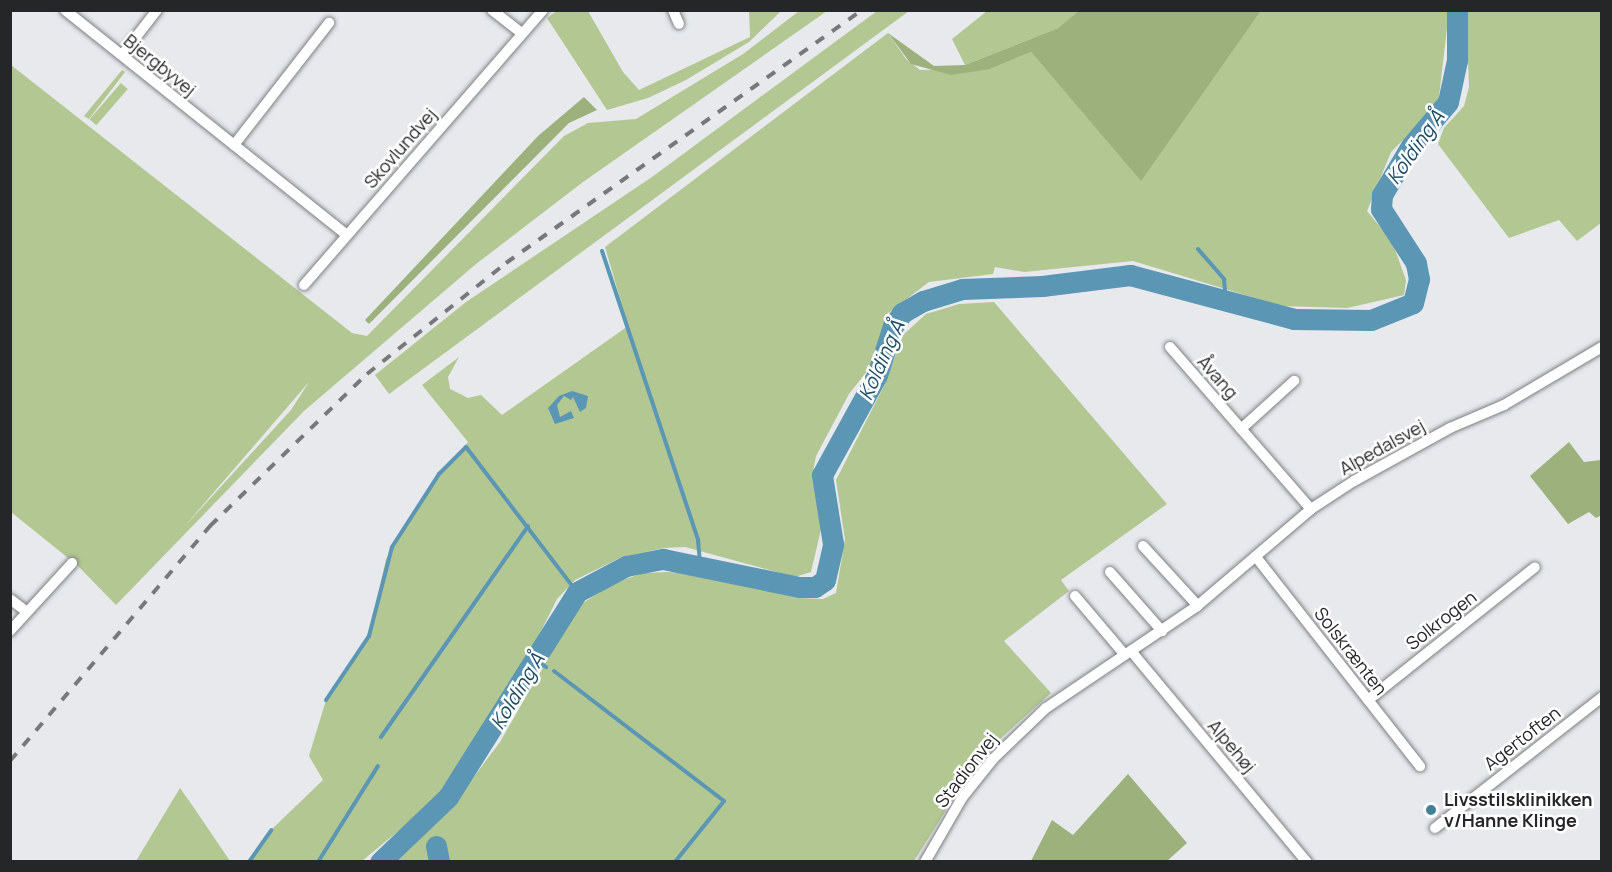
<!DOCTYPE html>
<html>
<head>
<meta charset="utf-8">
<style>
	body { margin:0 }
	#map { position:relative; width:1612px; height:872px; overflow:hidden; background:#e7e9ed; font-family:Manrope,sans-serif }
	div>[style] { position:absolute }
	.green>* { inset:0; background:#b3c792; transform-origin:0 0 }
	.forest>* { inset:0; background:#9db17c }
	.water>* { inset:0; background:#5b96b4 }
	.stream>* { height:4px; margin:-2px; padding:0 2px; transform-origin:2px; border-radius:2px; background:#5b96b4 }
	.river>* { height:21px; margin:-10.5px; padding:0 10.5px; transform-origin:10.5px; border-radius:10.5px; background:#5b96b4 }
	.roads { filter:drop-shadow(0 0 2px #7e8083) drop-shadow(0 0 2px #7e8083) }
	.street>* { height:10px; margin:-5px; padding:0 5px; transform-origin:5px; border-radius:5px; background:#fff }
	.rail>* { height:4px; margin-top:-2px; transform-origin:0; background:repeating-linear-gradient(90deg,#77787a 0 10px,transparent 0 20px) }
	.dots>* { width:16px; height:16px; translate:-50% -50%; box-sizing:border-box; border:3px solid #fff; border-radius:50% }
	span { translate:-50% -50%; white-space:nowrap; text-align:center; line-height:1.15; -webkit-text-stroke:5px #fff; paint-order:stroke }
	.street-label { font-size:18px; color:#252627 }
	.poi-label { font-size:18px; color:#252627; font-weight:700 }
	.left { translate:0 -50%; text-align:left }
	.water-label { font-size:20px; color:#1c4d63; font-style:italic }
	.frame { position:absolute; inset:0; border:12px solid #252627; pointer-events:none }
</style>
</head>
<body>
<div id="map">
	<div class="green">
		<i style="clip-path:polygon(557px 11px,588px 11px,623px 72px,639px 90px,750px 37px,749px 11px,781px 11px,749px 42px,686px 80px,648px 98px,607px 110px,547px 18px)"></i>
		<i style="clip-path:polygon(evenodd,799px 11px,827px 11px,583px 182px,476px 264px,304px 411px,116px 605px,78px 566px,11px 512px,11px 65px,352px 333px,367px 336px,564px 136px,588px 123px,636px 119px,743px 54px,799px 11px,309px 382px,291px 410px,183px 528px,309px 382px)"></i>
		<i style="clip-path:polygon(877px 11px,909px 11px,389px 394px,375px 375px,466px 302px,652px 177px)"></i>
		<i style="clip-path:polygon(987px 11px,1080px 11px,1058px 28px,965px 65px,952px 39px)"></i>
		<i style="clip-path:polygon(1261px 11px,1449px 11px,1438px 105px,1391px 152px,1367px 211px,1392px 241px,1406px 280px,1404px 295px,1347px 308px,1281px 306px,1133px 261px,1024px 272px,995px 267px,993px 274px,929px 282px,887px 314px,871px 366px,849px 394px,816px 456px,812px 477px,822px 525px,811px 572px,795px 577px,685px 547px,664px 548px,622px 557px,575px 580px,557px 599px,528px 657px,472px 744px,436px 797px,414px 818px,362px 861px,249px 862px,270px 831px,323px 780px,309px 756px,326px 700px,369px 636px,386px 559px,439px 474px,468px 442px,422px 385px,459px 357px,448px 377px,450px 389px,468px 398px,481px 395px,502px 415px,628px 326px,605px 247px,888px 33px,906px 59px,920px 70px,990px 69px,1031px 52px,1141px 180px)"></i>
		<i style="clip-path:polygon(1466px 11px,1601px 11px,1601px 223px,1577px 241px,1559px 220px,1509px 238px,1438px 144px,1444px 128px,1464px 106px,1469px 87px)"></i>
		<i style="clip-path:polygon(122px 70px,125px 72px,89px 119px,84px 116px)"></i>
		<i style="left:121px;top:83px;width:9px;height:48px;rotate:41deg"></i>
		<i style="clip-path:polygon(994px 302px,1167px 504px,1061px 580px,1069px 591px,1004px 641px,1051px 693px,1001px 738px,958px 791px,914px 861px,395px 861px,451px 807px,500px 742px,572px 616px,583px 603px,612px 584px,643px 573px,668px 572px,698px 574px,799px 598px,823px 599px,836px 593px,845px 540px,836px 480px,884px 386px,903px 335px,926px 314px,959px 304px)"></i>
		<i style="clip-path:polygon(180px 788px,192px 805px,230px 861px,136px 861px)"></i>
	</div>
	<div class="forest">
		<i style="clip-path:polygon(1080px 10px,1261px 11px,1141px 181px,1031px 52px,990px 69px,951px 75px,911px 64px,888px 33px,934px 66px,965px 65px,1058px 28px)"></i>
		<i style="clip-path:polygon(584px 97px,597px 110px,569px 123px,369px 324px,365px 320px,538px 136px)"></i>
		<i style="clip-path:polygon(1569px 442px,1584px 462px,1601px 460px,1602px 515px,1596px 518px,1589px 512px,1568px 524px,1530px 476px)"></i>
		<i style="clip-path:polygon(1128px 774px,1187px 843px,1167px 861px,1031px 861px,1052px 820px,1073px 835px)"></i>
	</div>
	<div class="water">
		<i style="clip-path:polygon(572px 391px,588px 396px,586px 408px,580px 412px,573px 397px,571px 400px,564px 396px,557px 405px,560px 417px,571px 411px,574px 418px,555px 424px,548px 408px,559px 396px)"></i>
	</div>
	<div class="stream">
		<i style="left:1198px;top:249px;width:40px;rotate:49deg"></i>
		<i style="left:1224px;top:279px;width:23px;rotate:85deg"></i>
		<i style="left:602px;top:251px;width:305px;rotate:71.6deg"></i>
		<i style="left:698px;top:540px;width:23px;rotate:85deg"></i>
		<i style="left:537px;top:661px;width:11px;rotate:34deg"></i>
		<i style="left:554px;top:671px;width:214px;rotate:37.4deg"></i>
		<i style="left:724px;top:801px;width:78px;rotate:128.8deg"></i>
		<i style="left:326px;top:700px;width:77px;rotate:-56.1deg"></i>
		<i style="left:369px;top:636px;width:92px;rotate:-75.5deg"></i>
		<i style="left:392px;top:547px;width:87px;rotate:-57.2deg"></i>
		<i style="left:439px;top:474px;width:38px;rotate:-45deg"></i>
		<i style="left:466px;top:447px;width:183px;rotate:52.6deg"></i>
		<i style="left:381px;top:737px;width:257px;rotate:-55.1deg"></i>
		<i style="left:249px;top:862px;width:39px;rotate:-55deg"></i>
		<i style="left:318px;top:862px;width:113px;rotate:-58deg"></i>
	</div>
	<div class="river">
		<i style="left:436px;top:846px;width:16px;rotate:79deg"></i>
		<i style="left:380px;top:862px;width:94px;rotate:-43.7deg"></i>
		<i style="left:448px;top:797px;width:242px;rotate:-57.8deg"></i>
		<i style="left:577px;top:592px;width:55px;rotate:-28deg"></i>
		<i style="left:626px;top:566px;width:38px;rotate:-11deg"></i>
		<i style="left:663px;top:559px;width:139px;rotate:11.6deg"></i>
		<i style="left:799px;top:587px;width:16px"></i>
		<i style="left:815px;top:587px;width:12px;rotate:-35deg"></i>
		<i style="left:825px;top:580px;width:37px;rotate:-77deg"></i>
		<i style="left:833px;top:544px;width:70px;rotate:-99.1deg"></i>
		<i style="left:822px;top:475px;width:114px;rotate:-61.2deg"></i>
		<i style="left:877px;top:375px;width:52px;rotate:-71.9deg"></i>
		<i style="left:893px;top:326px;width:16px;rotate:-55deg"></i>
		<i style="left:902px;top:313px;width:24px;rotate:-30deg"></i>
		<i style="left:923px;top:301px;width:41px;rotate:-17.1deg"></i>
		<i style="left:962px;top:289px;width:80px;rotate:-2.1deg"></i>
		<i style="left:1042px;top:286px;width:89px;rotate:-7.1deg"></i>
		<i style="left:1130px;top:275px;width:170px;rotate:15deg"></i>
		<i style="left:1294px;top:319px;width:77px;rotate:0.7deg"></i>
		<i style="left:1371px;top:320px;width:45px;rotate:-22deg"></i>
		<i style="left:1413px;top:303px;width:25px;rotate:-76deg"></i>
		<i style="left:1419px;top:279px;width:16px;rotate:-101deg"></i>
		<i style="left:1416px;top:263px;width:64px;rotate:-122.9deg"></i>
		<i style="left:1381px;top:209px;width:14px;rotate:-86deg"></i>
		<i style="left:1382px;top:195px;width:57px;rotate:-59.4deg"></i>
		<i style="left:1411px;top:146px;width:57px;rotate:-49.9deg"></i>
		<i style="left:1448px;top:102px;width:43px;rotate:-77.9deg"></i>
		<i style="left:1457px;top:60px;width:50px;rotate:-90deg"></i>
	</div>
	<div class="roads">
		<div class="street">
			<i style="left:65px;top:10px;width:361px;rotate:38.6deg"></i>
			<i style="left:492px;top:10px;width:37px;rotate:38deg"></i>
			<i style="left:673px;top:10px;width:15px;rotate:67deg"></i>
			<i style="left:122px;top:55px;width:57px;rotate:-52.1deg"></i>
			<i style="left:234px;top:145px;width:155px;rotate:-52.1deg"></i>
			<i style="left:304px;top:285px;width:364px;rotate:-49deg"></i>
			<i style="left:1170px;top:347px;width:215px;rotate:49deg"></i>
			<i style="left:1241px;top:429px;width:72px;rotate:-42.2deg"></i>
			<i style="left:1143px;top:546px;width:81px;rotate:47.5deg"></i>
			<i style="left:1256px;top:557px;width:266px;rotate:51.9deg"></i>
			<i style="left:1110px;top:572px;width:79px;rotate:48.6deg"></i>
			<i style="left:1075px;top:596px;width:77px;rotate:49.7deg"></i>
			<i style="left:10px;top:599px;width:21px;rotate:37deg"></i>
			<i style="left:10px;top:631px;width:92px;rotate:-47.6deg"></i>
			<i style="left:1131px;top:651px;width:275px;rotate:50.2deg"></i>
			<i style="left:1368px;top:700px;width:213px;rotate:-38.5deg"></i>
			<i style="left:1435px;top:828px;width:212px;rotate:-38.1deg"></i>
			<i style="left:925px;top:862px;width:74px;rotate:-60deg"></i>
			<i style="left:962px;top:798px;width:50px;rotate:-51.5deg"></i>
			<i style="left:993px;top:759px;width:74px;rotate:-43.9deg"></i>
			<i style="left:1046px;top:708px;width:181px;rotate:-34deg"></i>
			<i style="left:1196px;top:607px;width:151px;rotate:-40.4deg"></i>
			<i style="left:1311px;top:509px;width:51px;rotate:-33.1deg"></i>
			<i style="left:1354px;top:481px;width:110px;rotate:-28.9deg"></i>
			<i style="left:1450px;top:428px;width:59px;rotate:-23.1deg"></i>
			<i style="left:1504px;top:405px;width:114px;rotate:-30.6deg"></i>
		</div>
	</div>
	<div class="rail">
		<i style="left:10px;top:761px;width:309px;rotate:-49.6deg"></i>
		<i style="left:210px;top:526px;width:219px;rotate:-44.1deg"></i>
		<i style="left:367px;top:374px;width:178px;rotate:-38.6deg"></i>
		<i style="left:506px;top:263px;width:437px;rotate:-35.4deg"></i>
	</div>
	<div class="dots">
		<i style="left:1431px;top:810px;background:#418095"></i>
	</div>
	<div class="street-label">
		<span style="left:160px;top:65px;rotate:39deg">Bjergbyvej</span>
		<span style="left:400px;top:148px;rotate:-49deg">Skovlundvej</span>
		<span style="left:1218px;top:377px;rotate:49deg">Åvang</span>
		<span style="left:1382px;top:447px;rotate:-29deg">Alpedalsvej</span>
		<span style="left:1441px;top:620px;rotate:-38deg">Solkrogen</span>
		<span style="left:1351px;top:651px;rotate:52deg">Solskrænten</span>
		<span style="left:1522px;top:738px;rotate:-38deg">Agertoften</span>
		<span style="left:1232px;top:746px;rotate:50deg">Alpehøj</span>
		<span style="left:966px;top:770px;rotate:-52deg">Stadionvej</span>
	</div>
	<div class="poi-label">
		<span class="left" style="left:1444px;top:810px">Livsstilsklinikken<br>v/Hanne Klinge</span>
	</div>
	<div class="water-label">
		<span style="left:1415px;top:147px;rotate:-55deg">Kolding Å</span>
		<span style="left:881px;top:360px;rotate:-66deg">Kolding Å</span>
		<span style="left:517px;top:691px;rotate:-59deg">Kolding Å</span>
	</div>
	<div class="frame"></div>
</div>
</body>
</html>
